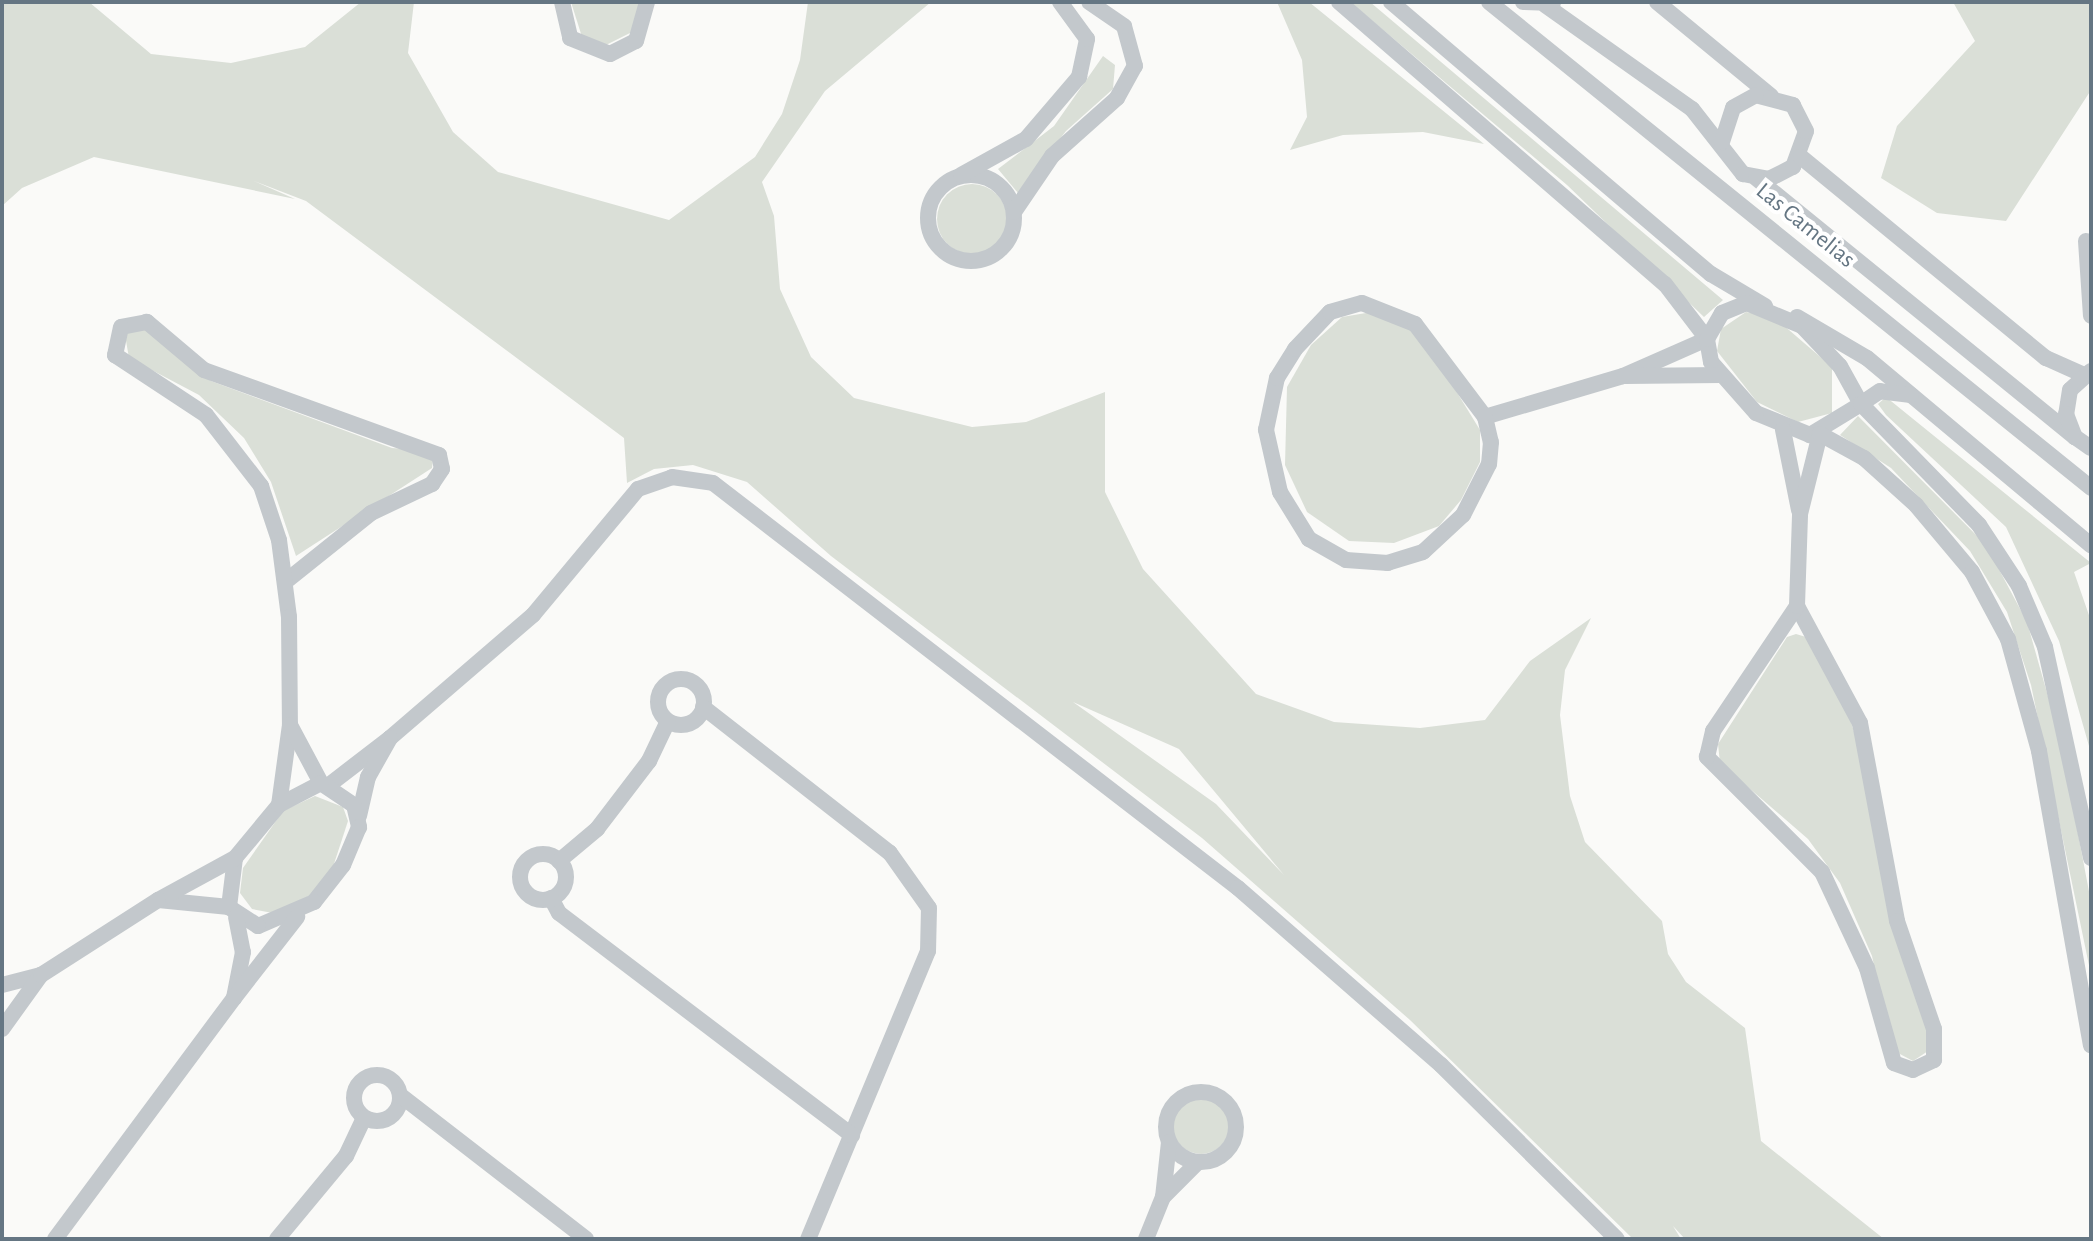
<!DOCTYPE html>
<html>
<head>
<meta charset="utf-8">
<style>
	body { margin:0 }
	#map { position:relative; width:2093px; height:1241px; overflow:hidden; background:#fafaf8; font-family:"Alegreya Sans",sans-serif }
	div>[style] { position:absolute }
	.green>* { inset:0; background:#dadfd7 }
	.round { border-radius:50% }
	.minor>* { height:16px; margin:-8px; padding:0 8px; transform-origin:8px; border-radius:8px; background:#c3c8cc }
	.minor>.ring { margin:-8px; padding:0; box-sizing:content-box; background:none; border:16px solid #c3c8cc; border-radius:50% }
	span { translate:-50% -50%; white-space:nowrap; text-align:center; line-height:1.15; -webkit-text-stroke:8px #fff; paint-order:stroke }
	.street-label { font-size:24px; color:#657683 }
	.frame { position:absolute; inset:0; border:4px solid #657683; pointer-events:none }
</style>
</head>
<body>
<div id="map">
	<div class="green">
		<i style="clip-path:polygon(evenodd,2px 2px,89px 2px,151px 54px,231px 63px,305px 47px,361px 2px,414px 2px,408px 53px,453px 132px,498px 172px,669px 220px,755px 157px,782px 114px,800px 60px,808px 2px,931px 2px,825px 91px,762px 182px,774px 216px,780px 289px,811px 357px,854px 398px,972px 427px,1026px 422px,1105px 392px,1105px 492px,1143px 569px,1256px 694px,1334px 722px,1420px 728px,1485px 720px,1530px 661px,1591px 618px,1565px 670px,1560px 715px,1570px 796px,1585px 842px,1662px 921px,1668px 954px,1686px 982px,1745px 1028px,1761px 1141px,1884px 1239px,1685px 1239px,1673px 1226px,1681px 1239px,1633px 1239px,1410px 1020px,1202px 838px,831px 556px,747px 482px,693px 465px,654px 469px,627px 483px,624px 438px,306px 201px,254px 181px,295px 199px,94px 157px,22px 188px,2px 206px,2px 2px,1073px 702px,1179px 749px,1284px 875px,1216px 804px,1073px 702px)"></i>
		<i style="clip-path:polygon(571px 2px,639px 2px,634px 31px,604px 46px,582px 37px)"></i>
		<i style="clip-path:polygon(1277px 2px,1309px 2px,1484px 144px,1423px 132px,1343px 135px,1290px 150px,1307px 117px,1302px 60px)"></i>
		<i style="clip-path:polygon(1350px 2px,1370px 2px,1723px 300px,1704px 317px,1567px 185px)"></i>
		<i style="clip-path:polygon(1953px 2px,2091px 2px,2091px 90px,2006px 221px,1937px 213px,1881px 178px,1897px 126px,1975px 41px)"></i>
		<i style="clip-path:polygon(1103px 56px,1115px 65px,1113px 89px,1066px 131px,1018px 193px,998px 169px,1054px 126px)"></i>
		<i class="round" style="left:937px;top:184px;width:70px;height:70px"></i>
		<i style="clip-path:polygon(1372px 312px,1415px 324px,1480px 430px,1480px 462px,1461px 500px,1439px 526px,1394px 543px,1349px 541px,1307px 512px,1285px 465px,1287px 387px,1311px 345px,1342px 317px)"></i>
		<i style="clip-path:polygon(1746px 312px,1774px 317px,1832px 367px,1832px 413px,1798px 422px,1757px 402px,1717px 351px,1721px 329px)"></i>
		<i style="clip-path:polygon(140px 326px,211px 381px,392px 448px,417px 450px,433px 459px,432px 468px,296px 556px,271px 482px,244px 438px,199px 395px,129px 358px,125px 335px)"></i>
		<i style="clip-path:polygon(1886px 397px,2091px 563px,2074px 572px,2091px 621px,2091px 753px,2059px 641px,2006px 527px,1886px 415px,1878px 404px)"></i>
		<i style="clip-path:polygon(1858px 416px,1986px 545px,2027px 622px,2060px 739px,2091px 902px,2091px 975px,2031px 685px,2007px 612px,1970px 551px,1891px 468px,1840px 435px)"></i>
		<i style="clip-path:polygon(1796px 634px,1806px 637px,1850px 718px,1864px 766px,1931px 1049px,1913px 1061px,1898px 1053px,1889px 1033px,1872px 956px,1840px 883px,1808px 839px,1720px 763px,1718px 744px,1787px 637px)"></i>
		<i style="clip-path:polygon(315px 796px,343px 807px,348px 821px,332px 870px,317px 891px,278px 914px,252px 909px,240px 893px,243px 868px,283px 811px)"></i>
		<i class="round" style="left:1173px;top:1098px;width:56px;height:56px"></i>
	</div>
	<div class="minor">
		<i style="left:562px;top:2px;width:37px;rotate:77deg"></i>
		<i style="left:570px;top:38px;width:43px;rotate:21.8deg"></i>
		<i style="left:610px;top:54px;width:29px;rotate:-27deg"></i>
		<i style="left:636px;top:41px;width:41px;rotate:-74.2deg"></i>
		<i style="left:1339px;top:2px;width:431px;rotate:40.9deg"></i>
		<i style="left:1665px;top:284px;width:69px;rotate:52.6deg"></i>
		<i style="left:1707px;top:339px;width:92px;rotate:156.2deg"></i>
		<i style="left:1623px;top:376px;width:144px;rotate:163.5deg"></i>
		<i style="left:1391px;top:2px;width:420px;rotate:40.4deg"></i>
		<i style="left:1711px;top:274px;width:63px;rotate:30.7deg"></i>
		<i style="left:1489px;top:2px;width:774px;rotate:38.91deg"></i>
		<i style="left:1523px;top:2px;width:30px;rotate:2deg"></i>
		<i style="left:1657px;top:2px;width:148px;rotate:39.5deg"></i>
		<i style="left:1545px;top:5px;width:180px;rotate:35.3deg"></i>
		<i style="left:1692px;top:109px;width:83px;rotate:51.9deg"></i>
		<i style="left:1743px;top:174px;width:26px;rotate:11deg"></i>
		<i style="left:1769px;top:179px;width:27px;rotate:-27deg"></i>
		<i style="left:1793px;top:167px;width:38px;rotate:-70deg"></i>
		<i style="left:1806px;top:131px;width:29px;rotate:-117deg"></i>
		<i style="left:1793px;top:105px;width:38px;rotate:-165deg"></i>
		<i style="left:1756px;top:95px;width:26px;rotate:151deg"></i>
		<i style="left:1733px;top:108px;width:36px;rotate:108deg"></i>
		<i style="left:1801px;top:157px;width:317px;rotate:39.4deg"></i>
		<i style="left:2046px;top:358px;width:42px;rotate:24.1deg"></i>
		<i class="ring" style="left:928px;top:175px;width:70px;height:70px"></i>
		<i style="left:961px;top:175px;width:74px;rotate:-29deg"></i>
		<i style="left:1026px;top:139px;width:82px;rotate:-49.5deg"></i>
		<i style="left:1079px;top:77px;width:39px;rotate:-78deg"></i>
		<i style="left:1087px;top:39px;width:46px;rotate:-126.1deg"></i>
		<i style="left:1756px;top:178px;width:411px;rotate:39.1deg"></i>
		<i style="left:1014px;top:212px;width:68px;rotate:-55.8deg"></i>
		<i style="left:1052px;top:156px;width:87px;rotate:-41.7deg"></i>
		<i style="left:1117px;top:98px;width:37px;rotate:-61deg"></i>
		<i style="left:1135px;top:66px;width:41px;rotate:-105.4deg"></i>
		<i style="left:1124px;top:26px;width:42px;rotate:-145.6deg"></i>
		<i style="left:2086px;top:241px;width:75px;rotate:86.2deg"></i>
		<i style="left:1362px;top:303px;width:57px;rotate:21.6deg"></i>
		<i style="left:1415px;top:324px;width:116px;rotate:53deg"></i>
		<i style="left:1485px;top:417px;width:26px;rotate:77deg"></i>
		<i style="left:1491px;top:442px;width:22px;rotate:95deg"></i>
		<i style="left:1489px;top:464px;width:57px;rotate:117deg"></i>
		<i style="left:1463px;top:515px;width:54px;rotate:137.2deg"></i>
		<i style="left:1423px;top:552px;width:37px;rotate:163deg"></i>
		<i style="left:1388px;top:563px;width:42px;rotate:-175.9deg"></i>
		<i style="left:1346px;top:560px;width:43px;rotate:-150.4deg"></i>
		<i style="left:1309px;top:539px;width:55px;rotate:-121.7deg"></i>
		<i style="left:1280px;top:492px;width:64px;rotate:-102.7deg"></i>
		<i style="left:1266px;top:430px;width:53px;rotate:-78.1deg"></i>
		<i style="left:1277px;top:378px;width:34px;rotate:-58deg"></i>
		<i style="left:1295px;top:349px;width:51px;rotate:-46.6deg"></i>
		<i style="left:1330px;top:312px;width:33px;rotate:-16deg"></i>
		<i style="left:1747px;top:303px;width:60px;rotate:22.7deg"></i>
		<i style="left:1802px;top:326px;width:55px;rotate:46.5deg"></i>
		<i style="left:1840px;top:366px;width:43px;rotate:61.1deg"></i>
		<i style="left:1861px;top:404px;width:60px;rotate:148.7deg"></i>
		<i style="left:1810px;top:435px;width:58px;rotate:-157.8deg"></i>
		<i style="left:1756px;top:413px;width:68px;rotate:-131.4deg"></i>
		<i style="left:1711px;top:362px;width:23px;rotate:-100deg"></i>
		<i style="left:1707px;top:339px;width:30px;rotate:-60deg"></i>
		<i style="left:1722px;top:313px;width:27px;rotate:-22deg"></i>
		<i style="left:1797px;top:317px;width:81px;rotate:30.4deg"></i>
		<i style="left:1867px;top:358px;width:292px;rotate:39.9deg"></i>
		<i style="left:2091px;top:371px;width:28px;rotate:138deg"></i>
		<i style="left:2070px;top:390px;width:24px;rotate:99deg"></i>
		<i style="left:2066px;top:414px;width:25px;rotate:69deg"></i>
		<i style="left:2075px;top:437px;width:19px;rotate:35deg"></i>
		<i style="left:1625px;top:376px;width:96px;rotate:-0.6deg"></i>
		<i style="left:1911px;top:395px;width:31px;rotate:-173deg"></i>
		<i style="left:1880px;top:391px;width:23px;rotate:146deg"></i>
		<i style="left:1861px;top:404px;width:169px;rotate:45.7deg"></i>
		<i style="left:1979px;top:525px;width:73px;rotate:56.7deg"></i>
		<i style="left:2019px;top:586px;width:66px;rotate:66.9deg"></i>
		<i style="left:2045px;top:647px;width:216px;rotate:77.7deg"></i>
		<i style="left:1783px;top:430px;width:82px;rotate:78.7deg"></i>
		<i style="left:285px;top:582px;width:110px;rotate:-38.7deg"></i>
		<i style="left:371px;top:513px;width:68px;rotate:-25.4deg"></i>
		<i style="left:432px;top:484px;width:18px;rotate:-56deg"></i>
		<i style="left:442px;top:469px;width:14px;rotate:-102deg"></i>
		<i style="left:439px;top:455px;width:250px;rotate:-160.1deg"></i>
		<i style="left:204px;top:370px;width:75px;rotate:-139.9deg"></i>
		<i style="left:147px;top:322px;width:26px;rotate:169deg"></i>
		<i style="left:121px;top:327px;width:29px;rotate:102deg"></i>
		<i style="left:115px;top:355px;width:109px;rotate:33.4deg"></i>
		<i style="left:206px;top:415px;width:90px;rotate:52.2deg"></i>
		<i style="left:261px;top:486px;width:57px;rotate:71.6deg"></i>
		<i style="left:279px;top:540px;width:78px;rotate:82.6deg"></i>
		<i style="left:289px;top:617px;width:108px;rotate:89.5deg"></i>
		<i style="left:1797px;top:606px;width:133px;rotate:61.7deg"></i>
		<i style="left:1860px;top:723px;width:201px;rotate:79.4deg"></i>
		<i style="left:1897px;top:921px;width:114px;rotate:71.1deg"></i>
		<i style="left:1934px;top:1029px;width:31px;rotate:90deg"></i>
		<i style="left:1934px;top:1060px;width:23px;rotate:155deg"></i>
		<i style="left:1913px;top:1070px;width:20px;rotate:-160deg"></i>
		<i style="left:1894px;top:1063px;width:99px;rotate:-105.9deg"></i>
		<i style="left:1867px;top:968px;width:106px;rotate:-115.1deg"></i>
		<i style="left:1822px;top:872px;width:163px;rotate:-135deg"></i>
		<i style="left:1707px;top:757px;width:27px;rotate:-77deg"></i>
		<i style="left:1713px;top:731px;width:151px;rotate:-56.1deg"></i>
		<i style="left:1797px;top:606px;width:92px;rotate:-88.1deg"></i>
		<i style="left:1800px;top:514px;width:82px;rotate:-76deg"></i>
		<i style="left:1820px;top:434px;width:50px;rotate:28.6deg"></i>
		<i style="left:1864px;top:458px;width:70px;rotate:42.1deg"></i>
		<i style="left:1916px;top:505px;width:87px;rotate:50.1deg"></i>
		<i style="left:1972px;top:572px;width:76px;rotate:61.8deg"></i>
		<i style="left:2008px;top:639px;width:116px;rotate:74.5deg"></i>
		<i style="left:2039px;top:751px;width:299px;rotate:80deg"></i>
		<i class="ring" style="left:658px;top:679px;width:30px;height:30px"></i>
		<i style="left:703px;top:707px;width:237px;rotate:38deg"></i>
		<i style="left:890px;top:853px;width:67px;rotate:54.7deg"></i>
		<i style="left:929px;top:908px;width:43px;rotate:91.3deg"></i>
		<i style="left:928px;top:951px;width:312px;rotate:112.6deg"></i>
		<i style="left:390px;top:738px;width:189px;rotate:-40.7deg"></i>
		<i style="left:533px;top:615px;width:164px;rotate:-50.2deg"></i>
		<i style="left:638px;top:489px;width:36px;rotate:-19deg"></i>
		<i style="left:672px;top:477px;width:41px;rotate:8.3deg"></i>
		<i style="left:713px;top:483px;width:663px;rotate:37.65deg"></i>
		<i style="left:1238px;top:888px;width:269px;rotate:41.1deg"></i>
		<i style="left:1441px;top:1065px;width:247px;rotate:44.7deg"></i>
		<i style="left:329px;top:785px;width:77px;rotate:-37.6deg"></i>
		<i style="left:390px;top:738px;width:45px;rotate:119.4deg"></i>
		<i style="left:368px;top:777px;width:40px;rotate:103deg"></i>
		<i style="left:279px;top:805px;width:81px;rotate:-82.2deg"></i>
		<i style="left:290px;top:725px;width:66px;rotate:61.9deg"></i>
		<i style="left:321px;top:783px;width:40px;rotate:34deg"></i>
		<i style="left:354px;top:805px;width:23px;rotate:77deg"></i>
		<i style="left:359px;top:827px;width:41px;rotate:112.8deg"></i>
		<i style="left:343px;top:865px;width:47px;rotate:128.1deg"></i>
		<i style="left:314px;top:902px;width:61px;rotate:156.8deg"></i>
		<i style="left:258px;top:926px;width:35px;rotate:-147deg"></i>
		<i style="left:229px;top:907px;width:49px;rotate:-83deg"></i>
		<i style="left:235px;top:858px;width:69px;rotate:-50.3deg"></i>
		<i style="left:279px;top:805px;width:47px;rotate:-27.6deg"></i>
		<i class="ring" style="left:520px;top:854px;width:30px;height:30px"></i>
		<i style="left:559px;top:861px;width:50px;rotate:-40.1deg"></i>
		<i style="left:597px;top:829px;width:86px;rotate:-52.6deg"></i>
		<i style="left:649px;top:761px;width:44px;rotate:-64.6deg"></i>
		<i style="left:551px;top:898px;width:17px;rotate:62deg"></i>
		<i style="left:559px;top:913px;width:368px;rotate:37.2deg"></i>
		<i style="left:229px;top:907px;width:71px;rotate:-174.4deg"></i>
		<i style="left:158px;top:900px;width:88px;rotate:-28.6deg"></i>
		<i style="left:236px;top:917px;width:36px;rotate:79deg"></i>
		<i style="left:243px;top:952px;width:47px;rotate:101.1deg"></i>
		<i style="left:234px;top:998px;width:103px;rotate:-52.1deg"></i>
		<i style="left:2px;top:985px;width:40px;rotate:-14.4deg"></i>
		<i style="left:2px;top:1029px;width:67px;rotate:-54.2deg"></i>
		<i style="left:41px;top:975px;width:139px;rotate:-32.7deg"></i>
		<i class="ring" style="left:354px;top:1075px;width:30px;height:30px"></i>
		<i class="ring" style="left:1166px;top:1092px;width:54px;height:54px"></i>
		<i style="left:400px;top:1095px;width:235px;rotate:37.7deg"></i>
		<i style="left:1169px;top:1142px;width:55px;rotate:96.2deg"></i>
		<i style="left:1163px;top:1197px;width:49px;rotate:-45deg"></i>
		<i style="left:55px;top:1239px;width:300px;rotate:-53.4deg"></i>
		<i style="left:277px;top:1239px;width:108px;rotate:-50.3deg"></i>
		<i style="left:346px;top:1156px;width:42px;rotate:-64.7deg"></i>
		<i style="left:1146px;top:1239px;width:45px;rotate:-68deg"></i>
	</div>
	<div class="street-label">
		<span style="left:1805px;top:226px;rotate:39deg">Las Camelias</span>
	</div>
	<div class="frame"></div>
</div>
</body>
</html>
